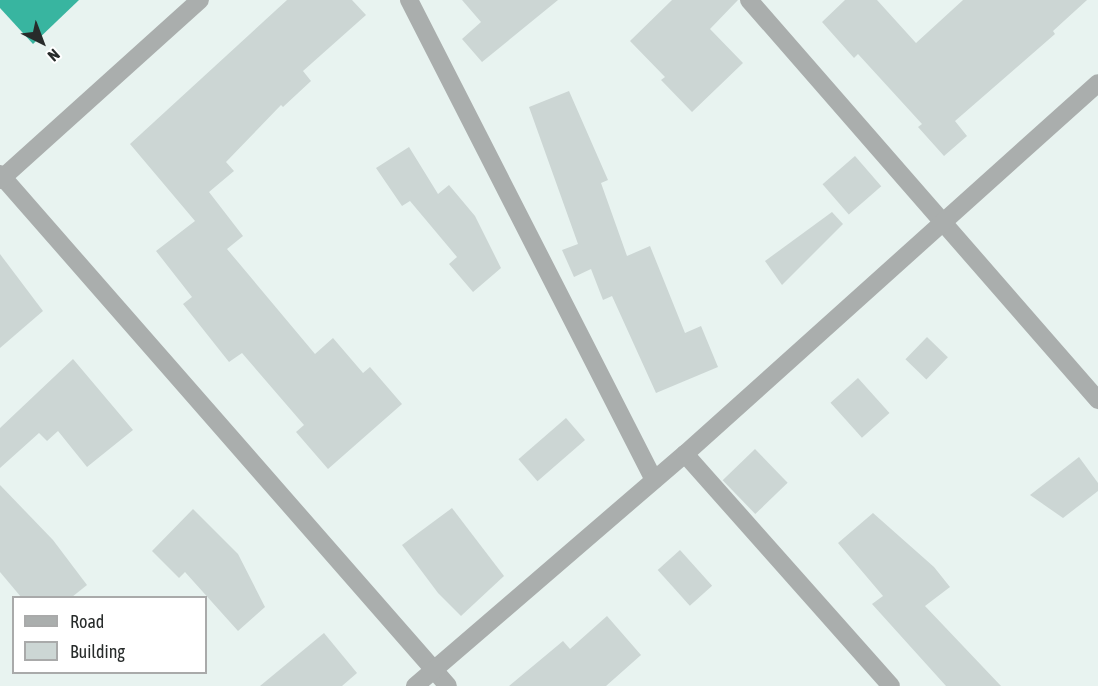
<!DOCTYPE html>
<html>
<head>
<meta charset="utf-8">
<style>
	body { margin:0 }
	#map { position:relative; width:1098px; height:686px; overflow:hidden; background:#e8f3f0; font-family:"Asap Condensed",sans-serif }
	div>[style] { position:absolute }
	.water>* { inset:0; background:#38b5a0 }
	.building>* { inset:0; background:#ccd6d4; transform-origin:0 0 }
	.minor>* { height:18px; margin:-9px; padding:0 9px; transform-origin:9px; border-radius:9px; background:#aaaead }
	span { translate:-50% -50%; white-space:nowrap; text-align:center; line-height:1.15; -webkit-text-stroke:4.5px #fff; paint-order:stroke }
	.legend { position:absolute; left:12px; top:596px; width:195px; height:78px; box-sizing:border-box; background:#fff; border:2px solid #a9aaaa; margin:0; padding:8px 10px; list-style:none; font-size:18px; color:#272b2a }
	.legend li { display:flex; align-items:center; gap:12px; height:30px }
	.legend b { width:30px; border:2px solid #a9aaaa }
	.north { position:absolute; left:12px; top:12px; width:60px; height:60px; -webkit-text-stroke:4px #fff; paint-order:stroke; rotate:138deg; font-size:16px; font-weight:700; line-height:24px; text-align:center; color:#272b2a }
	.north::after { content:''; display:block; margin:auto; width:21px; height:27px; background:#272b2a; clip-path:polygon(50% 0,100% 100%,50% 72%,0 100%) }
</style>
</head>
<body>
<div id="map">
	<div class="water">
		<i style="clip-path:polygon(0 0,79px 0,33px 44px,0 8px)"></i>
	</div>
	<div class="building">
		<i style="clip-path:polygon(287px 0,352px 0,366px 15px,303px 71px,311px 81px,283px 107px,281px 105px,226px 162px,234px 171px,209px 192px,243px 236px,227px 249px,315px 354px,333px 338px,363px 373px,370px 367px,402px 404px,328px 469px,296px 432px,304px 425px,242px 353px,229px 362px,183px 304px,192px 297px,156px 251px,195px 221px,130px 144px)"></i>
		<i style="clip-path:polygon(462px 0,558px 0,482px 62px,462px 39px,481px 22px)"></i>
		<i style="clip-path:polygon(672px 0,738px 0,710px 29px,743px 63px,692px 112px,661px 80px,665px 77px,630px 41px)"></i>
		<i style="clip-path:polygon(845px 0,877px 0,916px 43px,963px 0,1087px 0,1053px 31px,1055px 34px,955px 121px,967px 136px,944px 156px,918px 127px,922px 124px,858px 54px,854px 58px,822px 22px)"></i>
		<i style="clip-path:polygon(569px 91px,608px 180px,601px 183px,627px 256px,650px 246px,685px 333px,701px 326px,718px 367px,656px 393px,612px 296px,603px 300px,591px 269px,574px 277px,562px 250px,578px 244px,529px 107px)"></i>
		<i style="clip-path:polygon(409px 147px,438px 194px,449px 185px,475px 216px,501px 268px,473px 292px,449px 264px,457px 257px,410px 201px,402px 206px,376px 168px)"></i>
		<i style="left:855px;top:156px;width:40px;height:43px;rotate:49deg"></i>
		<i style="clip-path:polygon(832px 212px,843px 224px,782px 285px,765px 261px)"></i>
		<i style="clip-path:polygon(0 254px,43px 311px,0 348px)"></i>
		<i style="left:927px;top:337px;width:29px;height:31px;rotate:44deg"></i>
		<i style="clip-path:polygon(73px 359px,133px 430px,87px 467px,58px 431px,47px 441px,39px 433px,0 468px,0 428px)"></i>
		<i style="left:858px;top:378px;width:47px;height:37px;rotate:48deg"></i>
		<i style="left:566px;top:418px;width:29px;height:63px;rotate:49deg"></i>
		<i style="left:755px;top:449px;width:47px;height:45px;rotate:46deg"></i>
		<i style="clip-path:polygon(1079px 457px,1098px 483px,1098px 491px,1063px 518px,1030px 495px)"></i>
		<i style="clip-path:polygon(0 485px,53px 540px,87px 585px,72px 597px,21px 597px,0 572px)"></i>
		<i style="clip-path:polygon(452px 508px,504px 576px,461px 616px,438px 593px,402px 545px)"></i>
		<i style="clip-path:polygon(193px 509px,238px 554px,265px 607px,238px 631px,185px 572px,179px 578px,152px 551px)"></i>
		<i style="clip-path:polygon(873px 513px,934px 567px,950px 587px,925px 606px,1001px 686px,946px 686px,872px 604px,883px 596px,838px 543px)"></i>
		<i style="left:680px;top:550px;width:48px;height:30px;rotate:48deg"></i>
		<i style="clip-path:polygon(607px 616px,641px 655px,606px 686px,509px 686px,563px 641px,570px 649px)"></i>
		<i style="clip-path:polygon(324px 633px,357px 673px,342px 686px,260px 686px)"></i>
	</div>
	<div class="minor">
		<i style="left:409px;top:0;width:539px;rotate:62.96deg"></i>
		<i style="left:749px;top:0;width:531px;rotate:48.9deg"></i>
		<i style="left:0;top:174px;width:680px;rotate:48.81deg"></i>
		<i style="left:0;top:180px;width:269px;rotate:-42deg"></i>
		<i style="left:685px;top:454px;width:310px;rotate:48.4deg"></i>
		<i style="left:415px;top:686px;width:356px;rotate:-40.7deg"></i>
		<i style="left:685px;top:454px;width:555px;rotate:-41.93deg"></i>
	</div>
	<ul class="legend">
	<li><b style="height:8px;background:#aaaead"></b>Road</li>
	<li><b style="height:16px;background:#ccd6d4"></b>Building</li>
	</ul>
	<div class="north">N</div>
</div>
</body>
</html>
